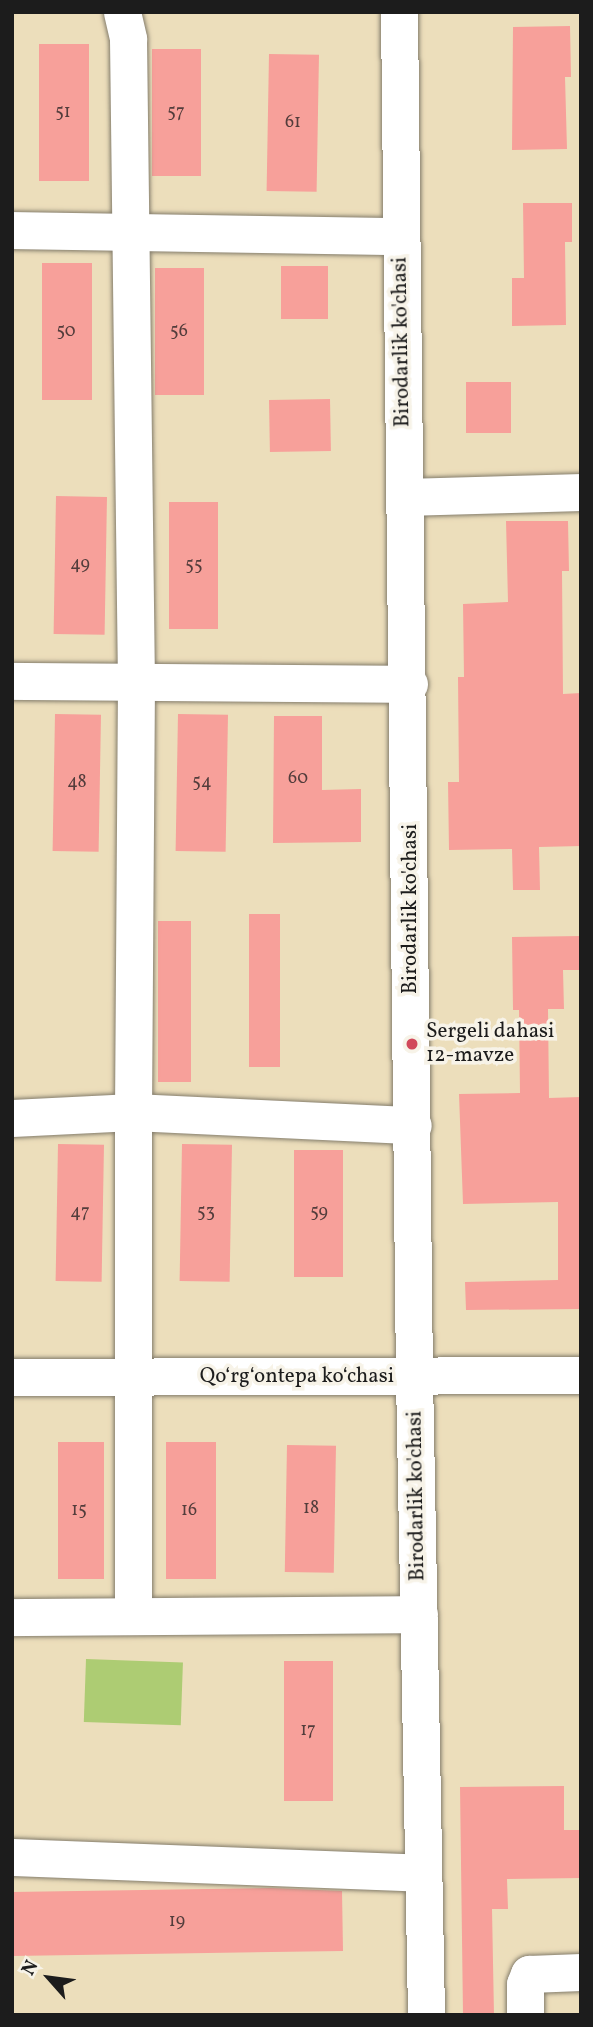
<!DOCTYPE html>
<html>
<head>
<meta charset="utf-8">
<style>
	body { margin:0 }
	#map { position:relative; width:593px; height:2027px; overflow:hidden; background:#ecdebb; font-family:Vollkorn,serif }
	div>[style] { position:absolute }
	.green>* { inset:0; background:#adcc73; transform-origin:0 0 }
	.building>* { inset:0; background:#f7a09a; transform-origin:0 0 }
	.roads { filter:drop-shadow(0 0 2px #847d6c) drop-shadow(0 0 2px #847d6c) }
	.minor>* { height:37px; margin:-18.5px; padding:0 18.5px; transform-origin:18.5px; border-radius:18.5px; background:#fff }
	.dots>* { width:19px; height:19px; translate:-50% -50%; box-sizing:border-box; border:4px solid #f7f3e8; border-radius:50% }
	span { translate:-50% -50%; white-space:nowrap; text-align:center; line-height:1.15; -webkit-text-stroke:7px #f7f3e8; paint-order:stroke }
	.number-label { font-size:18px; color:#533d3c }
	.number-label span { -webkit-text-stroke-width:0 }
	.street-label { font-size:21px; color:#1c1c1c }
	.poi-label { font-size:21px; color:#1c1c1c }
	.left { translate:0 -50%; text-align:left }
	.frame { position:absolute; inset:0; border:14px solid #1c1c1c; pointer-events:none }
	.north { position:absolute; left:14px; top:1943px; width:70px; height:70px; -webkit-text-stroke:5px #f7f3e8; paint-order:stroke; rotate:298deg; font-size:19px; font-weight:700; line-height:28px; text-align:center; color:#1c1c1c }
	.north::after { content:''; display:block; margin:auto; width:24px; height:32px; background:#1c1c1c; clip-path:polygon(50% 0,100% 100%,50% 72%,0 100%) }
</style>
</head>
<body>
<div id="map">
	<div class="green">
		<i style="left:86px;top:1659px;width:97px;height:63px;rotate:2deg"></i>
	</div>
	<div class="building">
		<i style="clip-path:polygon(570px 26px,571px 77px,565px 77px,567px 149px,512px 150px,513px 27px)"></i>
		<i style="left:39px;top:44px;width:50px;height:137px"></i>
		<i style="left:152px;top:49px;width:49px;height:127px"></i>
		<i style="left:269px;top:54px;width:50px;height:137px;rotate:1deg"></i>
		<i style="clip-path:polygon(523px 203px,572px 203px,572px 242px,565px 242px,566px 325px,512px 326px,512px 278px,524px 278px)"></i>
		<i style="left:42px;top:263px;width:50px;height:137px"></i>
		<i style="left:281px;top:266px;width:47px;height:53px"></i>
		<i style="left:155px;top:268px;width:49px;height:127px"></i>
		<i style="left:511px;top:382px;width:51px;height:45px;rotate:90deg"></i>
		<i style="left:330px;top:399px;width:52px;height:61px;rotate:89deg"></i>
		<i style="left:56px;top:496px;width:51px;height:138px;rotate:1deg"></i>
		<i style="left:169px;top:502px;width:49px;height:127px"></i>
		<i style="clip-path:polygon(506px 521px,568px 521px,569px 571px,562px 571px,563px 694px,581px 693px,581px 846px,539px 847px,540px 890px,513px 890px,512px 849px,449px 850px,448px 782px,459px 782px,458px 677px,464px 677px,463px 604px,508px 602px)"></i>
		<i style="left:55px;top:714px;width:46px;height:137px;rotate:1deg"></i>
		<i style="left:178px;top:714px;width:50px;height:137px;rotate:1deg"></i>
		<i style="clip-path:polygon(274px 716px,322px 716px,322px 790px,361px 789px,361px 842px,273px 843px)"></i>
		<i style="left:249px;top:914px;width:31px;height:153px"></i>
		<i style="left:158px;top:921px;width:33px;height:161px"></i>
		<i style="clip-path:polygon(581px 936px,581px 970px,563px 970px,564px 1009px,548px 1009px,549px 1098px,581px 1097px,581px 1309px,466px 1310px,465px 1282px,558px 1280px,558px 1202px,463px 1204px,459px 1094px,520px 1093px,519px 1010px,513px 1010px,512px 937px)"></i>
		<i style="left:58px;top:1144px;width:46px;height:137px;rotate:1deg"></i>
		<i style="left:182px;top:1144px;width:50px;height:137px;rotate:1deg"></i>
		<i style="left:294px;top:1150px;width:49px;height:127px"></i>
		<i style="left:58px;top:1442px;width:46px;height:137px"></i>
		<i style="left:166px;top:1442px;width:50px;height:137px"></i>
		<i style="left:287px;top:1445px;width:49px;height:127px;rotate:1deg"></i>
		<i style="left:284px;top:1661px;width:49px;height:140px"></i>
		<i style="clip-path:polygon(564px 1786px,564px 1830px,581px 1830px,581px 1878px,507px 1879px,508px 1909px,492px 1909px,494px 2015px,463px 2015px,460px 1787px)"></i>
		<i style="clip-path:polygon(271px 1888px,342px 1891px,343px 1951px,12px 1956px,12px 1892px)"></i>
	</div>
	<div class="roads">
		<div class="minor">
			<i style="left:122px;top:12px;width:28px;rotate:77deg"></i>
			<i style="left:128px;top:39px;width:643px;rotate:89.29deg"></i>
			<i style="left:136px;top:682px;width:430px;rotate:90.4deg"></i>
			<i style="left:133px;top:1112px;width:280px;rotate:2.7deg"></i>
			<i style="left:399px;top:12px;width:1365px;rotate:89.37deg"></i>
			<i style="left:414px;top:1377px;width:638px;rotate:88.92deg"></i>
			<i style="left:12px;top:230px;width:388px;rotate:0.9deg"></i>
			<i style="left:405px;top:497px;width:176px;rotate:-1.6deg"></i>
			<i style="left:12px;top:681px;width:397px;rotate:0.4deg"></i>
			<i style="left:12px;top:1118px;width:121px;rotate:-2.8deg"></i>
			<i style="left:133px;top:1112px;width:504px;rotate:90deg"></i>
			<i style="left:12px;top:1377px;width:569px;rotate:-0.2deg"></i>
			<i style="left:12px;top:1617px;width:407px;rotate:-0.4deg"></i>
			<i style="left:12px;top:1857px;width:411px;rotate:2.2deg"></i>
			<i style="left:525px;top:2015px;width:31px;rotate:-90deg"></i>
			<i style="left:525px;top:1984px;width:11px;rotate:-68deg"></i>
			<i style="left:529px;top:1974px;width:52px;rotate:-2.2deg"></i>
		</div>
	</div>
	<div class="dots">
		<i style="left:412px;top:1044px;background:#d1495b"></i>
	</div>
	<div class="number-label">
		<span style="left:63px;top:113px">51</span>
		<span style="left:176px;top:113px">57</span>
		<span style="left:293px;top:123px">61</span>
		<span style="left:66px;top:332px">50</span>
		<span style="left:179px;top:332px">56</span>
		<span style="left:80px;top:565px">49</span>
		<span style="left:194px;top:566px">55</span>
		<span style="left:298px;top:779px">60</span>
		<span style="left:77px;top:783px">48</span>
		<span style="left:202px;top:783px">54</span>
		<span style="left:80px;top:1213px">47</span>
		<span style="left:206px;top:1213px">53</span>
		<span style="left:319px;top:1213px">59</span>
		<span style="left:311px;top:1509px">18</span>
		<span style="left:79px;top:1511px">15</span>
		<span style="left:189px;top:1511px">16</span>
		<span style="left:308px;top:1731px">17</span>
		<span style="left:177px;top:1922px">19</span>
	</div>
	<div class="street-label">
		<span style="left:402px;top:342px;rotate:-91deg">Birodarlik ko'chasi</span>
		<span style="left:411px;top:909px;rotate:-90deg">Birodarlik ko'chasi</span>
		<span style="left:297px;top:1377px">Qoʻrgʻontepa koʻchasi</span>
		<span style="left:417px;top:1496px;rotate:-91deg">Birodarlik ko'chasi</span>
	</div>
	<div class="poi-label">
		<span class="left" style="left:426px;top:1044px">Sergeli dahasi<br>12-mavze</span>
	</div>
	<div class="frame"></div>
	<div class="north">N</div>
</div>
</body>
</html>
